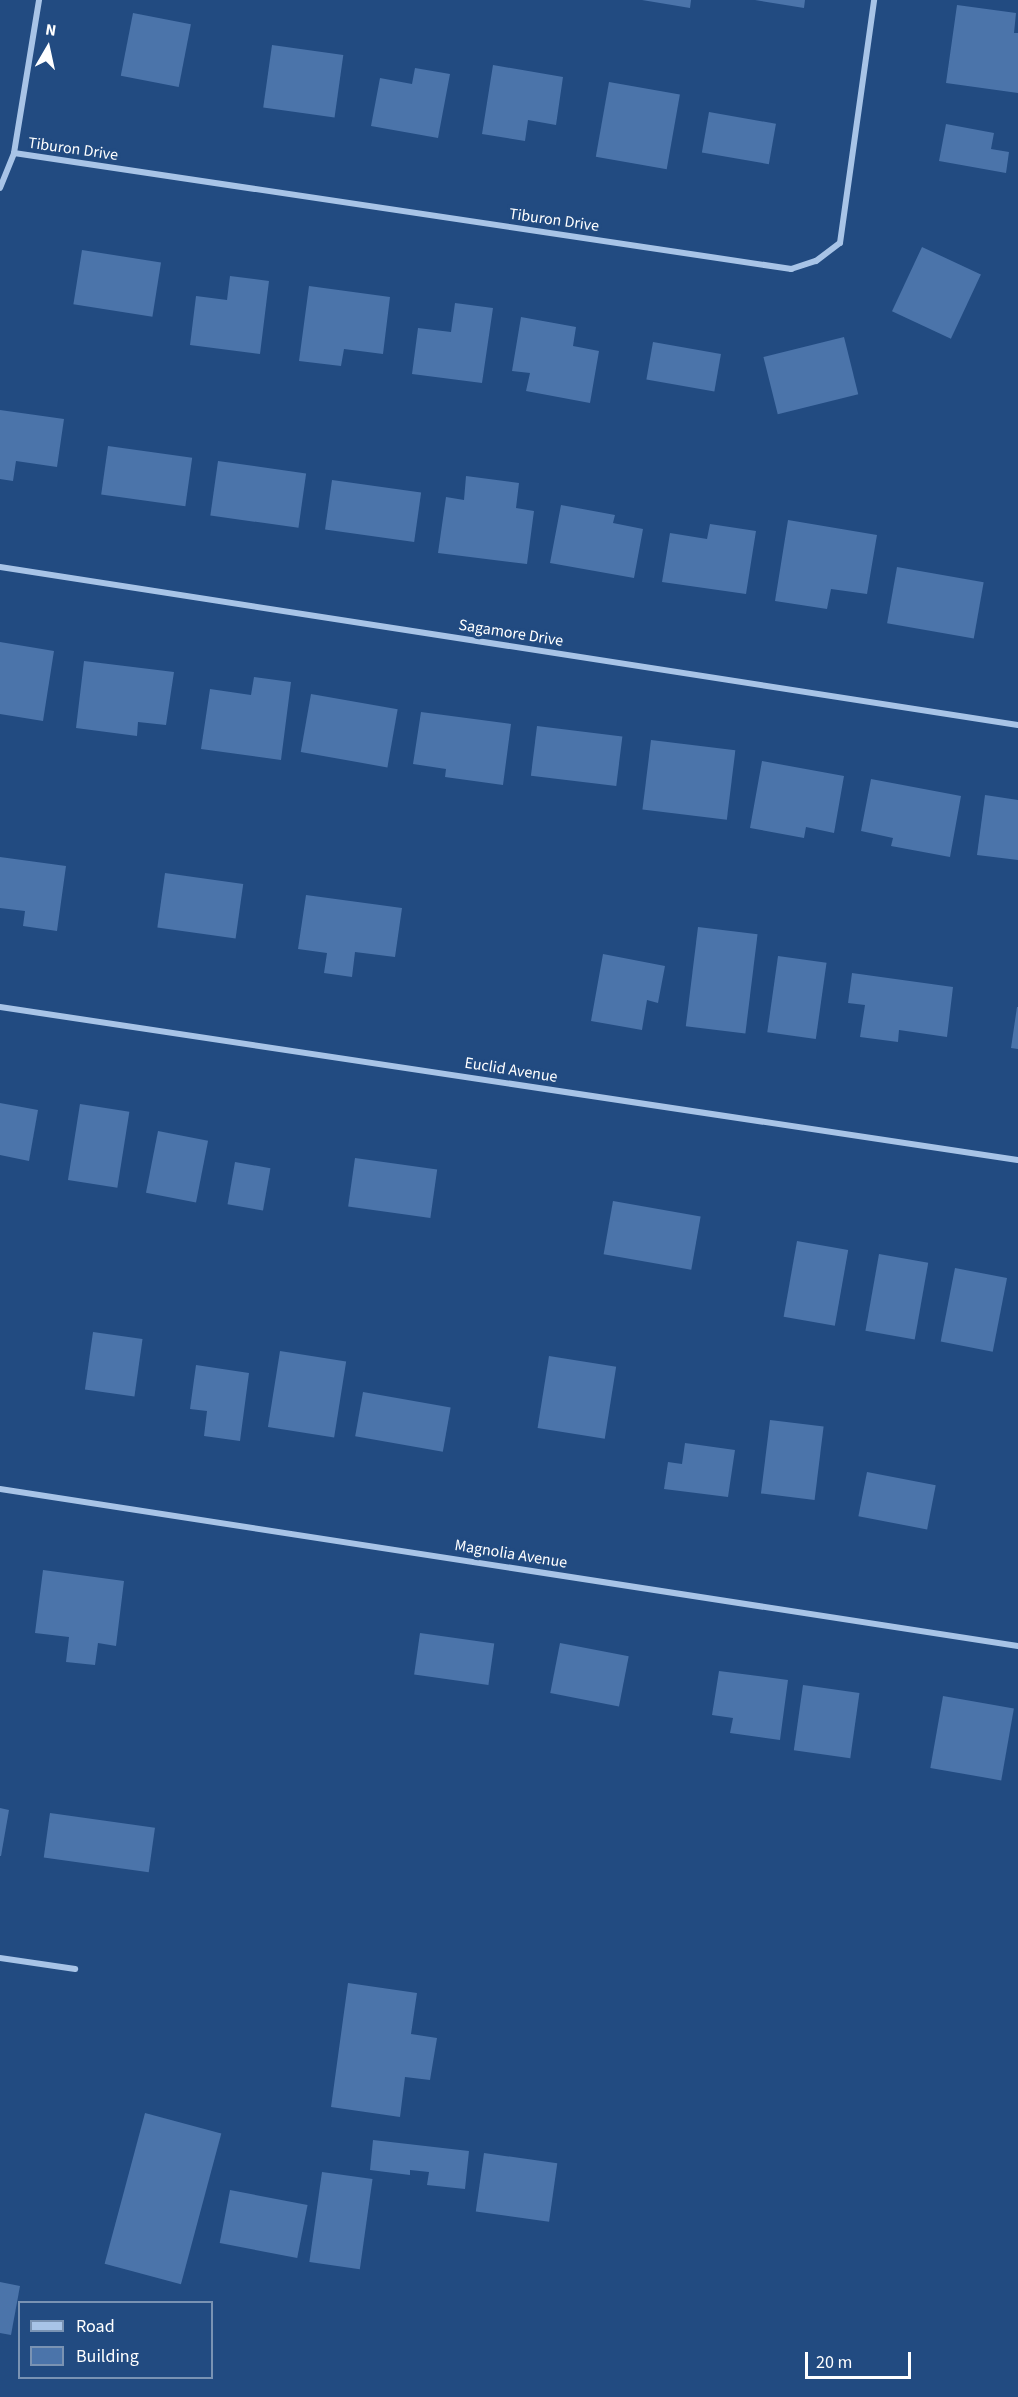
<!DOCTYPE html>
<html>
<head>
<meta charset="utf-8">
<style>
	body { margin:0 }
	#map { position:relative; width:1018px; height:2397px; overflow:hidden; background:#224b81; font-family:"Source Sans 3",sans-serif }
	div>[style] { position:absolute }
	.building>* { inset:0; background:#4b74aa; transform-origin:0 0 }
	.minor>* { height:6px; margin:-3px; padding:0 3px; transform-origin:3px; border-radius:3px; background:#a8c4e7 }
	span { translate:-50% -50%; white-space:nowrap; text-align:center; line-height:1.15; -webkit-text-stroke:6px #224b81; paint-order:stroke }
	.street-label { font-size:16px; color:#fff }
	.legend { position:absolute; left:18px; top:2301px; width:195px; height:78px; box-sizing:border-box; background:#224b81; border:2px solid #7a93b3; margin:0; padding:8px 10px; list-style:none; font-size:18px; color:#fff }
	.legend li { display:flex; align-items:center; gap:12px; height:30px }
	.legend b { width:30px; border:2px solid #7a93b3 }
	.north { position:absolute; left:18px; top:18px; width:60px; height:60px; -webkit-text-stroke:4px #224b81; paint-order:stroke; rotate:9deg; font-size:16px; font-weight:700; line-height:24px; text-align:center; color:#fff }
	.north::after { content:''; display:block; margin:auto; width:21px; height:27px; background:#fff; clip-path:polygon(50% 0,100% 100%,50% 72%,0 100%) }
	.scale { position:absolute; left:805px; top:2352px; width:106px; height:27px; box-sizing:border-box; border:3px solid #fff; border-top:0; padding-left:8px; font-size:18px; line-height:21px; white-space:nowrap; color:#fff; -webkit-text-stroke:4px #224b81; paint-order:stroke }
</style>
</head>
<body>
<div id="map">
	<div class="building">
		<i style="clip-path:polygon(642px 0,691px 0,690px 8px)"></i>
		<i style="clip-path:polygon(755px 0,805px 0,804px 8px)"></i>
		<i style="clip-path:polygon(957px 5px,1016px 13px,1014px 33px,1018px 33px,1018px 93px,946px 83px)"></i>
		<i style="left:133px;top:13px;width:59px;height:64px;rotate:11deg"></i>
		<i style="left:272px;top:45px;width:72px;height:63px;rotate:8deg"></i>
		<i style="clip-path:polygon(493px 65px,563px 77px,556px 125px,528px 120px,525px 141px,482px 134px)"></i>
		<i style="clip-path:polygon(415px 68px,450px 74px,438px 138px,371px 126px,380px 78px,412px 84px)"></i>
		<i style="left:609px;top:82px;width:72px;height:76px;rotate:10deg"></i>
		<i style="left:709px;top:112px;width:68px;height:41px;rotate:10deg"></i>
		<i style="clip-path:polygon(946px 124px,994px 133px,991px 149px,1009px 152px,1006px 173px,939px 161px)"></i>
		<i style="left:922px;top:247px;width:65px;height:71px;rotate:25deg"></i>
		<i style="left:82px;top:250px;width:80px;height:55px;rotate:9deg"></i>
		<i style="clip-path:polygon(230px 276px,269px 281px,260px 354px,190px 345px,196px 296px,227px 300px)"></i>
		<i style="clip-path:polygon(309px 286px,390px 297px,383px 354px,344px 349px,341px 366px,299px 361px)"></i>
		<i style="clip-path:polygon(455px 303px,493px 308px,482px 383px,412px 374px,418px 328px,451px 332px)"></i>
		<i style="clip-path:polygon(521px 317px,576px 327px,573px 346px,599px 351px,590px 403px,526px 391px,530px 373px,512px 371px)"></i>
		<i style="left:844px;top:337px;width:59px;height:83px;rotate:76deg"></i>
		<i style="left:653px;top:342px;width:69px;height:38px;rotate:10deg"></i>
		<i style="clip-path:polygon(0 410px,64px 419px,57px 467px,16px 461px,13px 481px,0 479px)"></i>
		<i style="left:108px;top:446px;width:85px;height:49px;rotate:8deg"></i>
		<i style="left:218px;top:461px;width:89px;height:55px;rotate:8deg"></i>
		<i style="clip-path:polygon(466px 476px,519px 483px,516px 508px,534px 511px,527px 564px,438px 553px,446px 497px,464px 500px)"></i>
		<i style="left:332px;top:480px;width:90px;height:50px;rotate:8deg"></i>
		<i style="clip-path:polygon(561px 505px,615px 515px,613px 523px,643px 529px,634px 578px,550px 563px)"></i>
		<i style="clip-path:polygon(788px 520px,877px 535px,867px 594px,831px 589px,827px 609px,775px 601px)"></i>
		<i style="clip-path:polygon(710px 524px,756px 531px,746px 594px,662px 582px,670px 533px,707px 539px)"></i>
		<i style="left:897px;top:567px;width:88px;height:57px;rotate:10deg"></i>
		<i style="clip-path:polygon(0 642px,54px 651px,43px 721px,0 714px)"></i>
		<i style="clip-path:polygon(84px 661px,174px 672px,166px 725px,138px 722px,137px 736px,76px 728px)"></i>
		<i style="clip-path:polygon(254px 677px,291px 682px,281px 760px,201px 749px,210px 689px,251px 695px)"></i>
		<i style="left:311px;top:694px;width:88px;height:59px;rotate:10deg"></i>
		<i style="clip-path:polygon(421px 712px,511px 724px,503px 785px,445px 777px,446px 769px,413px 764px)"></i>
		<i style="left:537px;top:726px;width:86px;height:50px;rotate:7deg"></i>
		<i style="left:651px;top:740px;width:85px;height:70px;rotate:7deg"></i>
		<i style="clip-path:polygon(762px 761px,844px 776px,834px 833px,806px 827px,804px 838px,750px 828px)"></i>
		<i style="clip-path:polygon(871px 779px,961px 796px,950px 857px,891px 846px,893px 838px,861px 831px)"></i>
		<i style="clip-path:polygon(985px 795px,1018px 800px,1018px 860px,977px 855px)"></i>
		<i style="clip-path:polygon(0 857px,66px 866px,57px 931px,23px 926px,25px 911px,0 908px)"></i>
		<i style="left:165px;top:873px;width:79px;height:55px;rotate:8deg"></i>
		<i style="clip-path:polygon(306px 895px,402px 908px,395px 957px,355px 952px,352px 977px,324px 973px,327px 953px,298px 949px)"></i>
		<i style="left:698px;top:927px;width:60px;height:100px;rotate:7deg"></i>
		<i style="clip-path:polygon(603px 954px,665px 966px,658px 1003px,647px 1000px,642px 1030px,591px 1021px)"></i>
		<i style="left:778px;top:956px;width:49px;height:77px;rotate:8deg"></i>
		<i style="clip-path:polygon(852px 973px,953px 987px,947px 1037px,899px 1030px,898px 1042px,860px 1037px,865px 1005px,848px 1003px)"></i>
		<i style="clip-path:polygon(1017px 1007px,1018px 1007px,1018px 1049px,1011px 1048px)"></i>
		<i style="clip-path:polygon(0 1103px,38px 1110px,29px 1161px,0 1155px)"></i>
		<i style="left:80px;top:1104px;width:50px;height:77px;rotate:9deg"></i>
		<i style="left:158px;top:1131px;width:51px;height:63px;rotate:11deg"></i>
		<i style="left:355px;top:1158px;width:83px;height:49px;rotate:8deg"></i>
		<i style="left:235px;top:1162px;width:36px;height:43px;rotate:10deg"></i>
		<i style="left:613px;top:1201px;width:89px;height:54px;rotate:10deg"></i>
		<i style="left:797px;top:1241px;width:52px;height:77px;rotate:10deg"></i>
		<i style="left:879px;top:1254px;width:50px;height:78px;rotate:10deg"></i>
		<i style="left:955px;top:1268px;width:53px;height:75px;rotate:11deg"></i>
		<i style="left:93px;top:1332px;width:50px;height:58px;rotate:8deg"></i>
		<i style="left:280px;top:1351px;width:67px;height:77px;rotate:9deg"></i>
		<i style="left:549px;top:1356px;width:68px;height:73px;rotate:9deg"></i>
		<i style="clip-path:polygon(196px 1365px,249px 1373px,240px 1441px,204px 1436px,207px 1411px,190px 1409px)"></i>
		<i style="left:363px;top:1392px;width:89px;height:45px;rotate:10deg"></i>
		<i style="left:770px;top:1420px;width:54px;height:74px;rotate:7deg"></i>
		<i style="clip-path:polygon(685px 1443px,735px 1450px,728px 1497px,664px 1489px,668px 1462px,682px 1464px)"></i>
		<i style="left:867px;top:1472px;width:70px;height:45px;rotate:11deg"></i>
		<i style="clip-path:polygon(43px 1570px,124px 1581px,116px 1646px,98px 1643px,95px 1665px,66px 1662px,69px 1637px,35px 1633px)"></i>
		<i style="left:420px;top:1633px;width:75px;height:42px;rotate:8deg"></i>
		<i style="left:560px;top:1643px;width:70px;height:51px;rotate:11deg"></i>
		<i style="clip-path:polygon(719px 1671px,788px 1680px,780px 1740px,730px 1733px,733px 1718px,712px 1715px)"></i>
		<i style="left:803px;top:1685px;width:57px;height:66px;rotate:8deg"></i>
		<i style="left:943px;top:1696px;width:72px;height:73px;rotate:10deg"></i>
		<i style="clip-path:polygon(0 1808px,9px 1810px,1px 1856px,0 1856px)"></i>
		<i style="left:50px;top:1813px;width:106px;height:45px;rotate:8deg"></i>
		<i style="clip-path:polygon(348px 1983px,417px 1993px,411px 2034px,437px 2038px,430px 2080px,405px 2077px,400px 2117px,331px 2107px)"></i>
		<i style="left:145px;top:2113px;width:79px;height:156px;rotate:15deg"></i>
		<i style="clip-path:polygon(373px 2140px,469px 2151px,465px 2189px,427px 2185px,429px 2172px,410px 2170px,410px 2175px,370px 2170px)"></i>
		<i style="left:484px;top:2153px;width:74px;height:59px;rotate:8deg"></i>
		<i style="left:322px;top:2172px;width:51px;height:91px;rotate:8deg"></i>
		<i style="left:230px;top:2190px;width:79px;height:54px;rotate:11deg"></i>
		<i style="clip-path:polygon(0 2282px,20px 2286px,11px 2335px,0 2333px)"></i>
	</div>
	<div class="minor">
		<i style="left:14px;top:153px;width:786px;rotate:8.49deg"></i>
		<i style="left:791px;top:269px;width:26px;rotate:-18deg"></i>
		<i style="left:816px;top:261px;width:30px;rotate:-37deg"></i>
		<i style="left:840px;top:243px;width:245px;rotate:-82deg"></i>
		<i style="left:0;top:188px;width:38px;rotate:-68deg"></i>
		<i style="left:14px;top:153px;width:155px;rotate:-80.7deg"></i>
		<i style="left:0;top:567px;width:1030px;rotate:8.82deg"></i>
		<i style="left:0;top:1007px;width:1029px;rotate:8.55deg"></i>
		<i style="left:0;top:1489px;width:1030px;rotate:8.77deg"></i>
		<i style="left:0;top:1958px;width:76px;rotate:8.3deg"></i>
	</div>
	<div class="street-label">
		<span style="left:73px;top:149px;rotate:8deg">Tiburon Drive</span>
		<span style="left:554px;top:220px;rotate:8deg">Tiburon Drive</span>
		<span style="left:511px;top:633px;rotate:9deg">Sagamore Drive</span>
		<span style="left:511px;top:1070px;rotate:9deg">Euclid Avenue</span>
		<span style="left:511px;top:1554px;rotate:9deg">Magnolia Avenue</span>
	</div>
	<ul class="legend">
	<li><b style="height:8px;background:#a8c4e7"></b>Road</li>
	<li><b style="height:16px;background:#4b74aa"></b>Building</li>
	</ul>
	<div class="north">N</div>
	<div class="scale">20 m</div>
</div>
</body>
</html>
